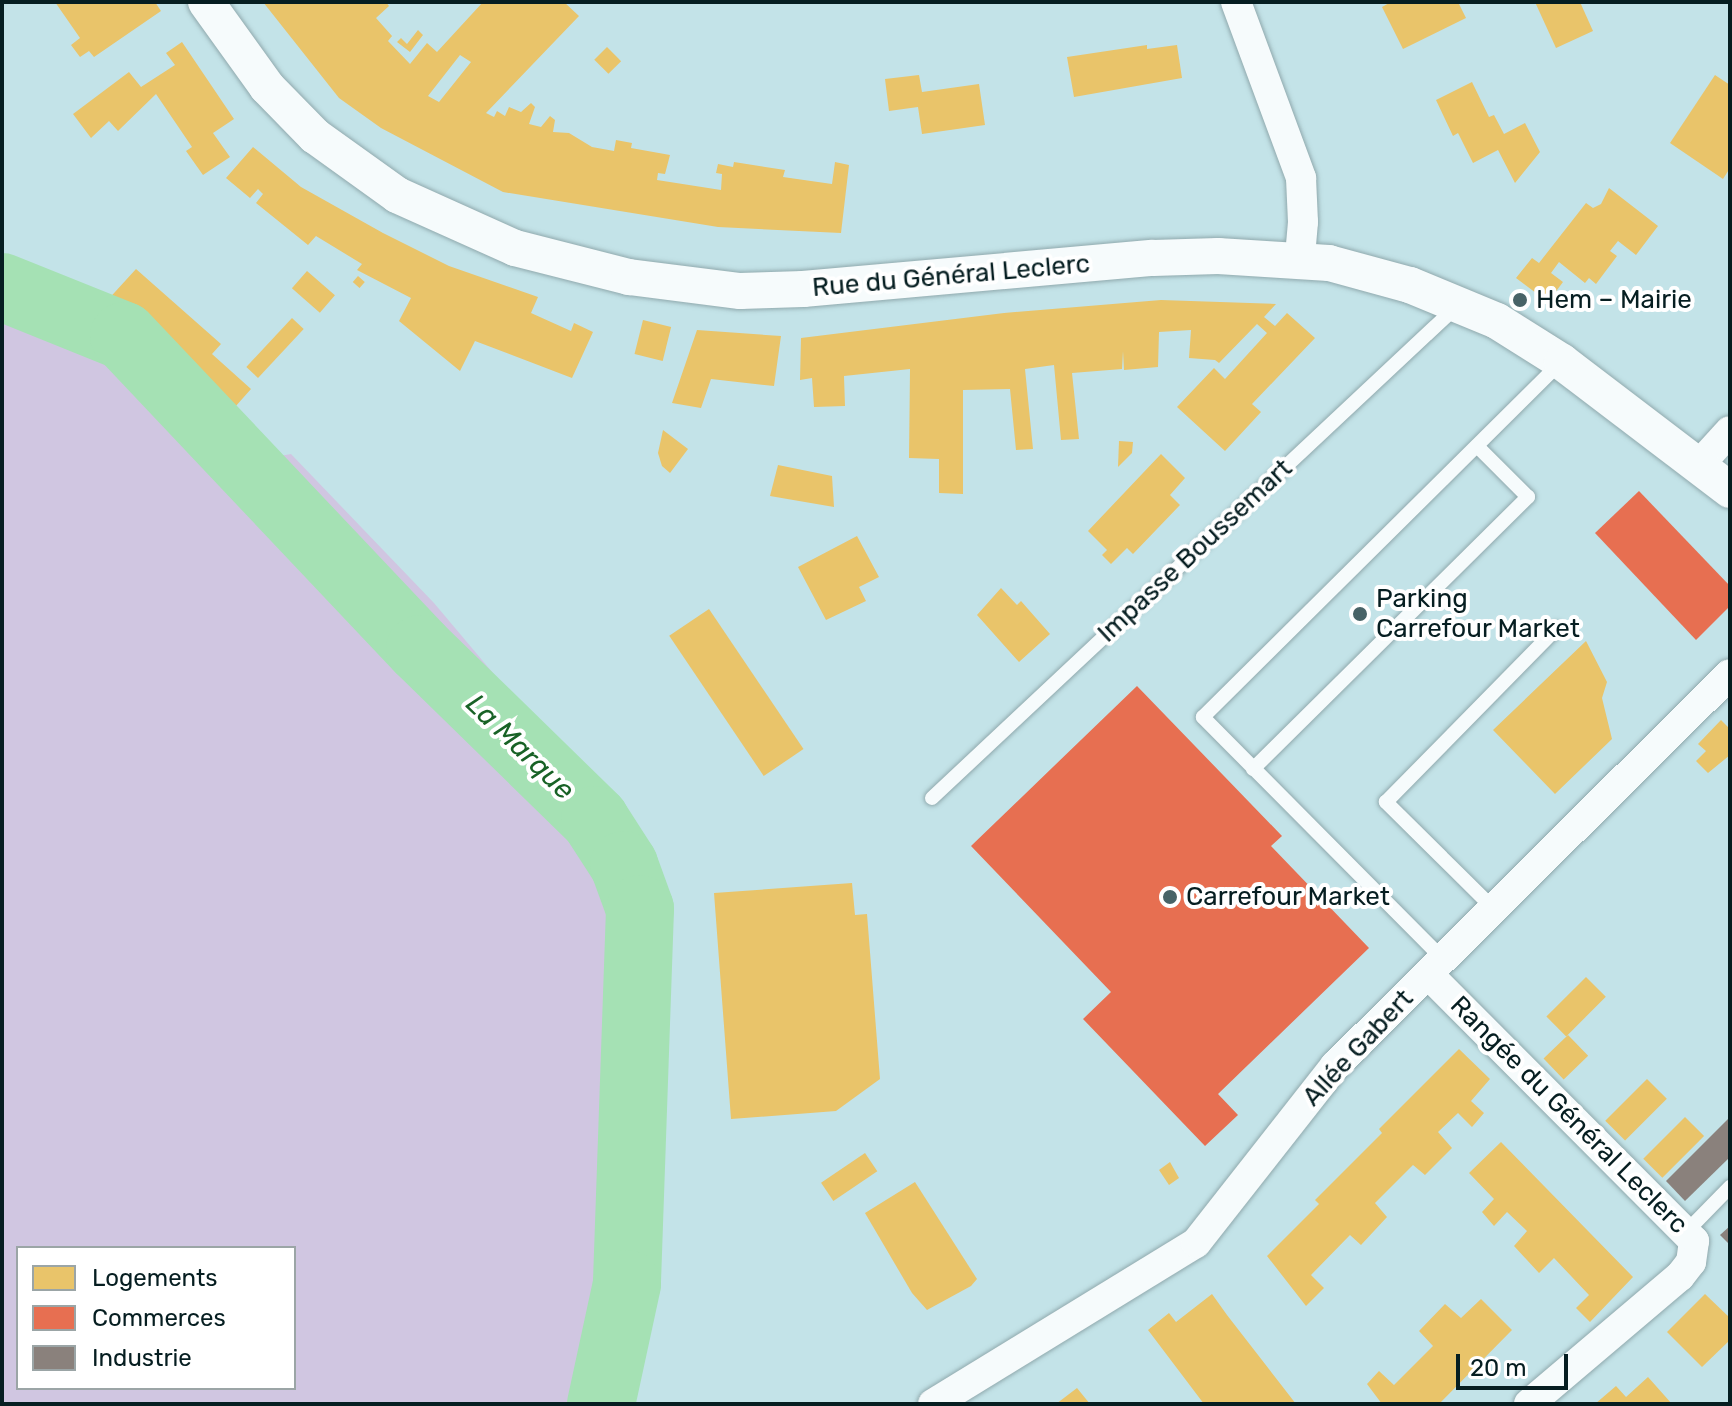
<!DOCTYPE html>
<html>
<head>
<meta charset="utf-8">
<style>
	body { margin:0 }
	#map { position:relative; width:1732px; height:1406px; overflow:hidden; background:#c3e3e8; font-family:Rubik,sans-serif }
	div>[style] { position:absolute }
	.green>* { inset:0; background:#d0c6e1 }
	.homes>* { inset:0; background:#e9c46a; transform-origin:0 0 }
	.shops>* { inset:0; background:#e76f51 }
	.industry>* { inset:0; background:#8a817c }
	.river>* { height:68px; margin:-34px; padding:0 34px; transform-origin:34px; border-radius:34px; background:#a5e1b4 }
	.roads { filter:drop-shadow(0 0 2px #90a9ad) drop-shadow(0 0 2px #90a9ad) }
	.service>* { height:14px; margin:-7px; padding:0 7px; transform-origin:7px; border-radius:7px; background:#f6fbfc }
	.minor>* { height:30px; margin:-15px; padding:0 15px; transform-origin:15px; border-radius:15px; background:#f6fbfc }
	.tertiary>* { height:36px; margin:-18px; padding:0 18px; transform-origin:18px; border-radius:18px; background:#f6fbfc }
	.dots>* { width:22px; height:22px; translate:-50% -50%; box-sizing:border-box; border:4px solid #fff; border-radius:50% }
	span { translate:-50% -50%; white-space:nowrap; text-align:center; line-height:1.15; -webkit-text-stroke:8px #fff; paint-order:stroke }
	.street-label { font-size:26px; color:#061e21 }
	.poi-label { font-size:26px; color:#061e21 }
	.left { translate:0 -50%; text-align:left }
	.water-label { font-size:28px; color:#186226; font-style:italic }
	.frame { position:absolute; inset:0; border:4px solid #061e21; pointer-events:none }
	.legend { position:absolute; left:16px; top:1246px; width:280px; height:144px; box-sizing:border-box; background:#fff; border:2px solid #9ba5a6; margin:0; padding:10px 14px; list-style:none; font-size:24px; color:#061e21 }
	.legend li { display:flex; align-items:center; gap:16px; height:40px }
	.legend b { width:40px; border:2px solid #9ba5a6 }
	.scale { position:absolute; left:1456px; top:1354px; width:112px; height:36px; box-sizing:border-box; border:4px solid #061e21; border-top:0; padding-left:10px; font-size:24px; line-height:28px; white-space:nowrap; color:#061e21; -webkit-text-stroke:6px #fff; paint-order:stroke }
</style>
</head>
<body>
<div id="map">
	<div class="green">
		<i style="clip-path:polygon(evenodd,2px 323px,107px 364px,209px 469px,291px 454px,434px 603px,648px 857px,659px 1004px,630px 1383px,618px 1404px,2px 1404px,2px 323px,18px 1248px,294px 1248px,294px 1388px,18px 1388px,18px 1248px)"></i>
	</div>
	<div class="homes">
		<i style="clip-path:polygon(55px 2px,155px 2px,161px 11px,94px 57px,89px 51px,80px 57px,71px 45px,80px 38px)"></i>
		<i style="clip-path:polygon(evenodd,263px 2px,386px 2px,389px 6px,376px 18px,392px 36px,388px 41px,410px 64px,427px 43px,437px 52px,483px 2px,564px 2px,579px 16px,486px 113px,494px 117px,497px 111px,505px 116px,509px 107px,521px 112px,531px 103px,535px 107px,529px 124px,541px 127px,550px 116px,555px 120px,553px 132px,569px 133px,592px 147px,614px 151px,616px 140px,632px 143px,631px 148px,670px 155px,665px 174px,658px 173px,657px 180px,721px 190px,722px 174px,716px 173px,718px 164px,733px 167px,734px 162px,785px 170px,783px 177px,832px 184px,835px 162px,849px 165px,841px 233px,718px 227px,503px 192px,381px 128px,339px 98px,263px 2px,460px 55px,471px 62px,439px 102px,428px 96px,460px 55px)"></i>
		<i style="clip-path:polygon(1391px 2px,1458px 2px,1466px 18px,1403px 49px,1382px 7px)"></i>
		<i style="clip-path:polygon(1535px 2px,1580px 2px,1593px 31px,1556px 48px)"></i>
		<i style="clip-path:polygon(418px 30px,423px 35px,410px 52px,397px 42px,401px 38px,407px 44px)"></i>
		<i style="clip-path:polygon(182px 42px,234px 119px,213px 133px,230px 157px,203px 175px,186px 151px,192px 147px,156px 94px,118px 131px,109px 121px,91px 138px,73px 114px,129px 72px,141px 87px,175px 65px,166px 53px)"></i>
		<i style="clip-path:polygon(1147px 45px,1147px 49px,1177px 45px,1182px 78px,1074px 97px,1067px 57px)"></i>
		<i style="left:607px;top:47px;width:20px;height:18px;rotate:45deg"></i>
		<i style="clip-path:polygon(919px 75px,922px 92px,979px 84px,985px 125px,922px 134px,918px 107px,889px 111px,885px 79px)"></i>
		<i style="clip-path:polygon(1715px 75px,1730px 85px,1730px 168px,1723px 179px,1670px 143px)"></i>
		<i style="clip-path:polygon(1472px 82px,1489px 117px,1494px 115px,1504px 134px,1525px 123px,1540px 152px,1515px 183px,1498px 150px,1473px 163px,1458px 133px,1453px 136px,1436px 100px)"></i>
		<i style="clip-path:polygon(253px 147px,301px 187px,383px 233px,449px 266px,538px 297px,531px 313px,571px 331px,574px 323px,593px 332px,572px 378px,475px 341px,460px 371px,399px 321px,411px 298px,357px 270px,362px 264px,316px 236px,308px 245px,256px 203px,263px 194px,258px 189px,250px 198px,226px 178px)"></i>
		<i style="clip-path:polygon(1609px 188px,1658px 226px,1636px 255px,1618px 241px,1610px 251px,1617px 256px,1596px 284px,1589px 278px,1585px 283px,1559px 262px,1551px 273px,1563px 282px,1548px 302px,1516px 278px,1532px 258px,1539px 263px,1586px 203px,1593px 208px,1601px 204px)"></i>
		<i style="clip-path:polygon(136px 269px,221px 344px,212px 354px,251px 389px,227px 416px,160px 355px,120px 327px,94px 315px)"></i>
		<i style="left:307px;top:271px;width:37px;height:23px;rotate:41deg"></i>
		<i style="left:358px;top:276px;width:9px;height:8px;rotate:41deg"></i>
		<i style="clip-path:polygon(1161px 300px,1276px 304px,1264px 317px,1275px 326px,1287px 313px,1315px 338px,1252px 404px,1261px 412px,1225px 451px,1177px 407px,1214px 368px,1225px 379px,1267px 333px,1257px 324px,1219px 363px,1215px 360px,1189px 358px,1191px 330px,1159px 332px,1158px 367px,1124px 370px,1123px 351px,1122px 369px,1072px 373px,1079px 439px,1061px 440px,1054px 365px,1025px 369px,1033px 449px,1016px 450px,1010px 389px,963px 390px,963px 494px,939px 493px,939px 459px,909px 458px,910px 369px,844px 376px,845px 406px,814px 407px,812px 378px,800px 380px,801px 338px,1004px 313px)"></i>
		<i style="left:292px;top:318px;width:16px;height:67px;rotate:43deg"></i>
		<i style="left:643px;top:320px;width:29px;height:35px;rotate:14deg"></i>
		<i style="clip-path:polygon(697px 330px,781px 336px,774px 386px,711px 379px,701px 408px,672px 403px)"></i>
		<i style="clip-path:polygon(663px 430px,688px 449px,670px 473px,662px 466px,658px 453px)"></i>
		<i style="clip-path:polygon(1119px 441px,1133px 442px,1132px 453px,1118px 467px)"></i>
		<i style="clip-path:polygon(1161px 454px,1185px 478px,1170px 495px,1180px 505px,1133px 554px,1127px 548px,1111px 564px,1102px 555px,1107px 550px,1088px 531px)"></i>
		<i style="clip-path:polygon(778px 465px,832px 476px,834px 507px,770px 496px)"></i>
		<i style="clip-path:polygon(857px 536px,879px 577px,859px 587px,866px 601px,826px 620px,798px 567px)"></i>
		<i style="clip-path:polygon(1001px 588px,1017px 605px,1021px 601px,1050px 634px,1019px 662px,977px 615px)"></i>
		<i style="left:709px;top:609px;width:169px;height:48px;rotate:56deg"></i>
		<i style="clip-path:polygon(1586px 641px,1607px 682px,1602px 698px,1612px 739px,1555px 794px,1493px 730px)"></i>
		<i style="clip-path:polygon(1721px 720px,1730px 729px,1730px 755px,1708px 773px,1696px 761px,1706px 751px,1698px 744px)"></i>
		<i style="clip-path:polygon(852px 883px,855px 915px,867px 914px,880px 1079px,836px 1111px,731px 1119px,714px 893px)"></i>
		<i style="left:1586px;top:977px;width:28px;height:56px;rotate:45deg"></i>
		<i style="left:1568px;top:1035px;width:29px;height:34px;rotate:46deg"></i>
		<i style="clip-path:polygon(1459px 1049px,1490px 1079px,1471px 1101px,1484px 1113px,1472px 1127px,1458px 1113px,1438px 1132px,1452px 1148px,1425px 1175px,1413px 1165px,1375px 1203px,1387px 1217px,1361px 1245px,1350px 1235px,1311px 1275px,1324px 1288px,1306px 1306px,1267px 1256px,1319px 1204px,1315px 1200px,1382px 1133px,1379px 1129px)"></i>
		<i style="left:1647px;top:1079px;width:28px;height:59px;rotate:45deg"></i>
		<i style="left:1685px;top:1117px;width:27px;height:59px;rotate:45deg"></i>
		<i style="clip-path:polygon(1501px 1142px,1633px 1277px,1590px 1322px,1576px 1308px,1589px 1295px,1554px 1258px,1539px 1273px,1514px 1246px,1527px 1231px,1507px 1212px,1494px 1226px,1482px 1212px,1494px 1199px,1469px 1173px)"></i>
		<i style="left:865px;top:1153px;width:22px;height:53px;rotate:56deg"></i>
		<i style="clip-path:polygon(1170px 1162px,1179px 1178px,1169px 1185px,1159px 1170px)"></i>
		<i style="clip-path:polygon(915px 1182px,977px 1279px,971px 1286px,927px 1310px,912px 1293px,865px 1213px)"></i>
		<i style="clip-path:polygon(1212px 1294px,1227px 1315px,1296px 1404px,1204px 1404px,1148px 1330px,1169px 1313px,1176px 1322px)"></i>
		<i style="clip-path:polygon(1705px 1294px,1730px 1318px,1730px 1340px,1702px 1367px,1667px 1332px)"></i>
		<i style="clip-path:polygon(1481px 1299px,1512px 1330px,1439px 1404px,1382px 1404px,1367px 1384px,1379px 1371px,1394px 1385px,1433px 1346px,1419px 1331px,1445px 1304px,1461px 1318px)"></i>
		<i style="clip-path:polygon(1648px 1377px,1672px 1404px,1595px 1404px,1616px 1386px,1626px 1397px)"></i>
		<i style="clip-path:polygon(1077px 1388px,1090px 1404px,1056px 1404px)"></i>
	</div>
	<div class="shops">
		<i style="clip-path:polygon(1639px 491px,1730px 586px,1730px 606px,1696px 640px,1595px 533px)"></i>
		<i style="clip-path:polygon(1137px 686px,1282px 836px,1271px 846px,1369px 948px,1218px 1094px,1238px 1115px,1205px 1146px,1083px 1019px,1111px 992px,971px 846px)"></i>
	</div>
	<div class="industry">
		<i style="clip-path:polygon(1730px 1117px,1730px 1157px,1685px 1201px,1666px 1181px)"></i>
		<i style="clip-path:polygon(1730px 1226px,1730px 1245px,1720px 1235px)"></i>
	</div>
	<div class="river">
		<i style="left:2px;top:287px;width:131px;rotate:21.9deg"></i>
		<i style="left:124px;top:336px;width:431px;rotate:46.6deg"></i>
		<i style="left:420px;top:649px;width:245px;rotate:44.3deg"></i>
		<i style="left:595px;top:820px;width:54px;rotate:57.2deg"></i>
		<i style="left:624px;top:865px;width:47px;rotate:70deg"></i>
		<i style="left:640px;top:909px;width:375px;rotate:92deg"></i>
		<i style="left:627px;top:1284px;width:123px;rotate:102.2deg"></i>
	</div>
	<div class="roads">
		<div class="service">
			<i style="left:1253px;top:769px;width:387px;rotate:-44.7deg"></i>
			<i style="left:1528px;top:497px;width:72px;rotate:-135deg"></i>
			<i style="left:932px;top:798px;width:718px;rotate:-43.14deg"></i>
			<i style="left:1493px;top:908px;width:151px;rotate:-135.3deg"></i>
			<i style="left:1386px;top:802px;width:243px;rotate:-45.5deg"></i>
			<i style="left:1443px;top:959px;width:341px;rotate:-134.8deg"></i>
			<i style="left:1203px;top:717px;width:504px;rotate:-44.76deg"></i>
			<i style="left:1687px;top:1231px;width:62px;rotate:-45.7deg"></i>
		</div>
		<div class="minor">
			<i style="left:1236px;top:2px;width:188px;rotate:69.7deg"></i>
			<i style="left:1301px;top:178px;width:44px;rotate:87.4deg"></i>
			<i style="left:1303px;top:222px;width:37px;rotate:95deg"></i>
			<i style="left:1698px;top:466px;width:47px;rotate:-47.6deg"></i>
			<i style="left:1428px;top:974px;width:377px;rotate:45.1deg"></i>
			<i style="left:1694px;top:1241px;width:21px;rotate:98deg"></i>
			<i style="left:1691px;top:1262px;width:18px;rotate:128deg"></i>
			<i style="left:1680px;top:1276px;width:198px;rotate:139.7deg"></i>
			<i style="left:933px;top:1404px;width:308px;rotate:-31.5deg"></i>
			<i style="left:1196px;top:1243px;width:225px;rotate:-51.9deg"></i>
			<i style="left:1335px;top:1066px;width:556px;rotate:-44.78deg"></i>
		</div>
		<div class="tertiary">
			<i style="left:206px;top:2px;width:105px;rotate:54.3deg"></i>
			<i style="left:267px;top:87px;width:69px;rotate:45.6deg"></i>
			<i style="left:315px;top:136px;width:101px;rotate:35.7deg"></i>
			<i style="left:397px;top:195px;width:129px;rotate:24.2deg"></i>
			<i style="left:515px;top:248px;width:118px;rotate:14.3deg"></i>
			<i style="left:629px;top:277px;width:112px;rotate:7.2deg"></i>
			<i style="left:740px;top:291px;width:63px;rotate:-1.8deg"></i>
			<i style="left:803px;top:289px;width:351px;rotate:-5.1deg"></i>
			<i style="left:1153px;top:258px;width:65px;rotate:-1.8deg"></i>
			<i style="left:1218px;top:256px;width:111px;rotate:3.6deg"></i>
			<i style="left:1329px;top:263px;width:84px;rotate:15.2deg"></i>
			<i style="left:1410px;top:285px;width:94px;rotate:22.5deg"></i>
			<i style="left:1497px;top:321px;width:77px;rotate:32.2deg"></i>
			<i style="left:1562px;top:362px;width:211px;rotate:37.3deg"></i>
		</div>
	</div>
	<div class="dots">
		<i style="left:1520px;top:300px;background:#486367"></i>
		<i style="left:1360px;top:614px;background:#486367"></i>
		<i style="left:1170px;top:897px;background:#486367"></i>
	</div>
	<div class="street-label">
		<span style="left:951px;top:276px;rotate:-5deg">Rue du Général Leclerc</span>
		<span style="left:1195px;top:551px;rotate:-43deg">Impasse Boussemart</span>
		<span style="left:1358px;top:1048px;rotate:-47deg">Allée Gabert</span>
		<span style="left:1569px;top:1115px;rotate:45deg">Rangée du Général Leclerc</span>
	</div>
	<div class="poi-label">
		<span class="left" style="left:1536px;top:300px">Hem – Mairie</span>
		<span class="left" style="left:1376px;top:614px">Parking<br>Carrefour Market</span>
		<span class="left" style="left:1186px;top:897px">Carrefour Market</span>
	</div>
	<div class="water-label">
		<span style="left:520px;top:747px;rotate:44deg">La Marque</span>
	</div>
	<div class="frame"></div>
	<ul class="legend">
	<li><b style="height:22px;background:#e9c46a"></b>Logements</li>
	<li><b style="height:22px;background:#e76f51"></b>Commerces</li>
	<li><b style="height:22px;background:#8a817c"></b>Industrie</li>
	</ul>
	<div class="scale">20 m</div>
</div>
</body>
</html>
